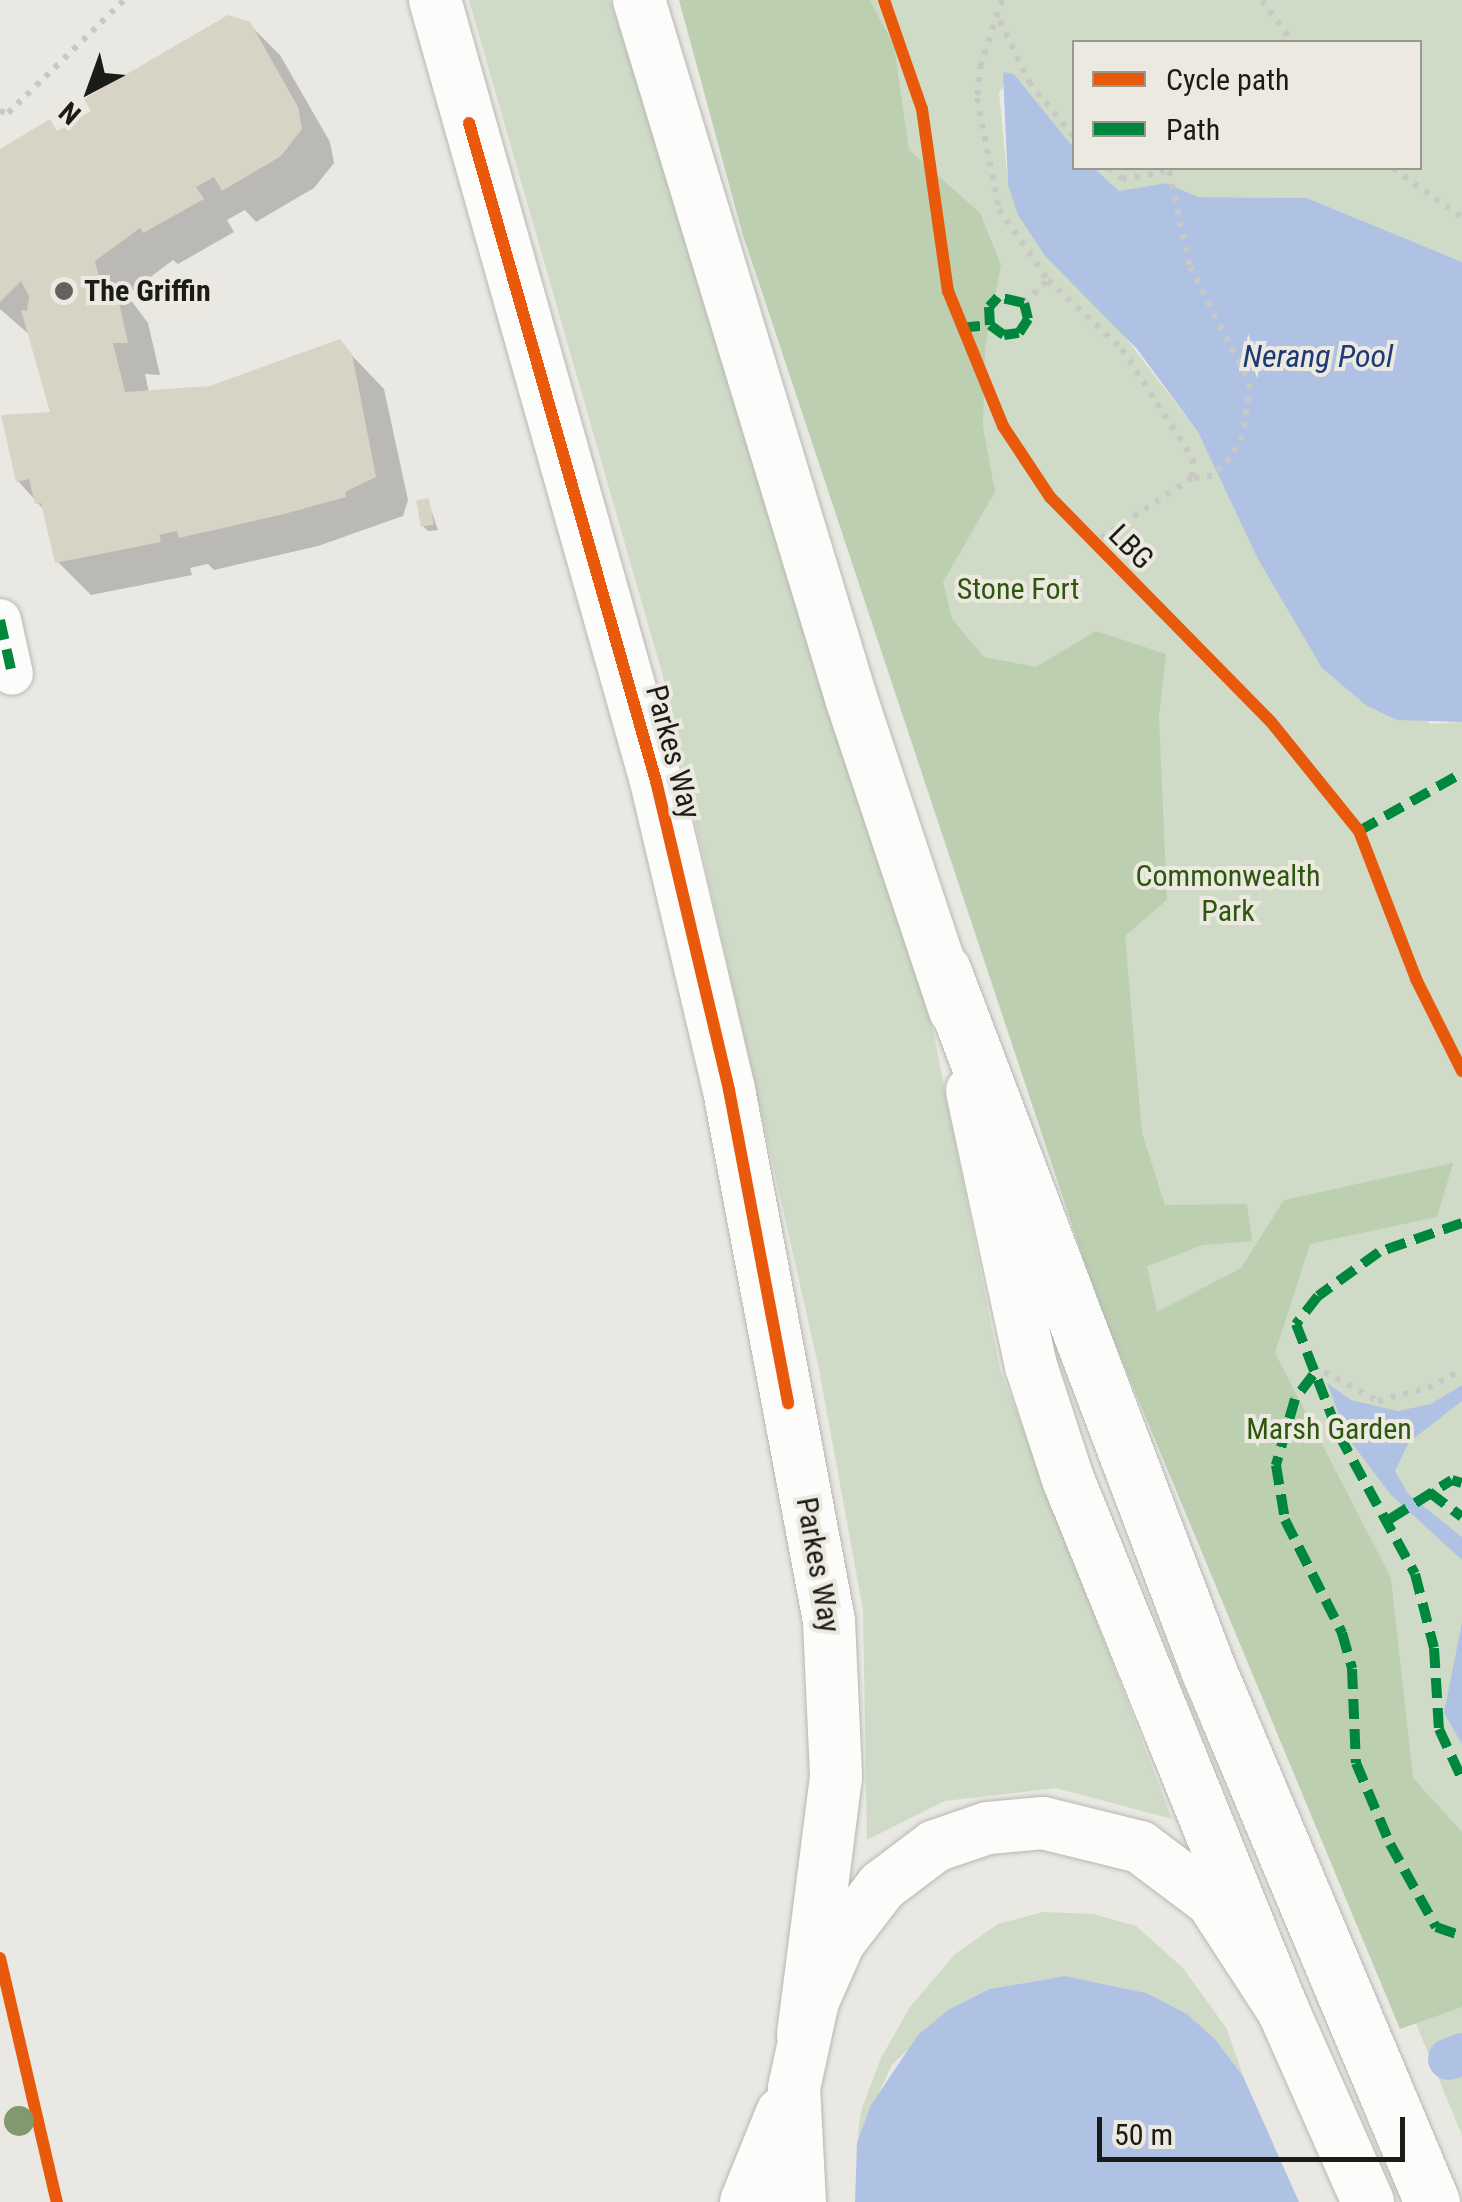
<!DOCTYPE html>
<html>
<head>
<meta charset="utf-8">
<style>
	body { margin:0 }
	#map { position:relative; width:1462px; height:2202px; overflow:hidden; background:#e9e8e3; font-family:"Roboto Condensed",sans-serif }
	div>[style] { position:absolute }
	.green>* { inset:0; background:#cfdbc6 }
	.forest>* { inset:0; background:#bccfb0 }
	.water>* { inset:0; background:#b0c2e4 }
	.shadow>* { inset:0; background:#0003 }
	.canal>* { height:42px; margin:-21px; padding:0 21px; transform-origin:21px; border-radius:21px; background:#b0c2e4 }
	.building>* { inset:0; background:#d7d4c6; transform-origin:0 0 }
	.path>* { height:6px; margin-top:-3px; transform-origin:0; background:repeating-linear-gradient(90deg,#c8c8c6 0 5px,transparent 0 13px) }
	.roads { filter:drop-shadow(0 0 2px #b8b7b4) drop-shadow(0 0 2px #b8b7b4) }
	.minor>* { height:42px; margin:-21px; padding:0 21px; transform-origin:21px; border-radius:21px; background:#fcfcfb }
	.major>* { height:52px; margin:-26px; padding:0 26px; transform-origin:26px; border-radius:26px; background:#fcfcfb }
	.highway>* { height:55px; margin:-27.5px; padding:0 27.5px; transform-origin:27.5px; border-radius:27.5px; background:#fcfcfb }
	.quiet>* { height:10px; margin-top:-5px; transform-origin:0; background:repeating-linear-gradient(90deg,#00873e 0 20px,transparent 0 30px) }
	.cycleway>* { height:12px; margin:-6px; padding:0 6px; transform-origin:6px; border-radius:6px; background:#e8590c }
	.trees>* { width:30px; height:30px; margin:-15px; border-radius:50%; background:#82986e }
	.dots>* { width:28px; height:28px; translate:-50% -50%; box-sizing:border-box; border:5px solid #ece9e0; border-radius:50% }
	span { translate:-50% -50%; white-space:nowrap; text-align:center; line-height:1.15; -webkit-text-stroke:8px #ece9e0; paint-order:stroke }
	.poi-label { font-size:30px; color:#1b1b17; font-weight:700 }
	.left { translate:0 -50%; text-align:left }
	.street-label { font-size:30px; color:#1b1b17 }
	.park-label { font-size:30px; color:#2d570f }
	.water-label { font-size:32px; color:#1d3976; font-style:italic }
	.legend { position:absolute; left:1072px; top:40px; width:350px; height:130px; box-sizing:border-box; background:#ece9e0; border:2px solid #989790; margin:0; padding:12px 18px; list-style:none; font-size:30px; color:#1b1b17 }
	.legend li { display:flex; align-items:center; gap:20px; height:50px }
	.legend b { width:50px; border:2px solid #989790 }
	.north { position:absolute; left:40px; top:40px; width:100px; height:100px; -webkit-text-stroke:8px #ece9e0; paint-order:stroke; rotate:221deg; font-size:28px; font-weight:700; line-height:40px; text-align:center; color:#1b1b17 }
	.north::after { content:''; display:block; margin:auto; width:35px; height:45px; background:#1b1b17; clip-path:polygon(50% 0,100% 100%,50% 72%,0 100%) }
	.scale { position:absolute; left:1097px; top:2117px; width:308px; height:45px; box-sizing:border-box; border:5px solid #1b1b17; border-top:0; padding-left:12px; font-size:30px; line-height:35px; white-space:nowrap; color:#1b1b17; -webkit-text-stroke:8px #ece9e0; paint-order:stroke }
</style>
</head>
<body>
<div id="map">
	<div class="green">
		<i style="clip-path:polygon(469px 0,610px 0,800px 581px,930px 1015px,1000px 1369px,1172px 1819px,1056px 1788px,945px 1801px,867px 1840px,863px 1610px,819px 1369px,662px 673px)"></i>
		<i style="clip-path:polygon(712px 0,1462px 0,1462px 262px,1307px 198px,1198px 197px,1166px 183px,1119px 191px,1094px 168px,1420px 168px,1420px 42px,1074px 42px,1074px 148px,1014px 74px,999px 92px,1008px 185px,1198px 432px,1226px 488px,1430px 724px,1462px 722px,1462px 2135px,1121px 1311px)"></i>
		<i style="clip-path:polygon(1043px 1912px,1093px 1914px,1136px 1926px,1183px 1968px,1227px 2029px,1243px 2076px,1215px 2039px,1146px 1993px,1065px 1976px,989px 1989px,948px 2010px,891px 2066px,857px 2142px,861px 2111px,881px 2058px,910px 2007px,955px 1954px,998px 1924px)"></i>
	</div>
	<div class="forest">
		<i style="clip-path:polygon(679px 0,870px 0,894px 46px,909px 150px,980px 213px,1001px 265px,985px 348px,983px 427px,995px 492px,943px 582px,952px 619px,984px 657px,1036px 667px,1096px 631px,1166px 654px,1159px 717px,1167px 900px,1125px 936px,1142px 1133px,1165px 1205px,1247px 1204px,1252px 1241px,1203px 1245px,1147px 1266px,1157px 1312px,1241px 1268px,1284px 1200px,1453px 1163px,1437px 1217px,1310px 1244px,1275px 1353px,1391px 1578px,1413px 1778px,1462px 1832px,1462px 2007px,1400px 2029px,1097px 1300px,742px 232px)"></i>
	</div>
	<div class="water">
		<i style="clip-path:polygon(1003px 72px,1014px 74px,1074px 148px,1074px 168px,1094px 168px,1119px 191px,1166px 183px,1198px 197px,1307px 198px,1462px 262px,1462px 722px,1397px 720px,1367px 706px,1322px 668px,1258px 559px,1198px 432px,1137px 349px,1045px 256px,1018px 215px,1008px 185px)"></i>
		<i style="clip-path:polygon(1327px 1383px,1351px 1400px,1398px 1411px,1431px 1404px,1462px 1385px,1462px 1401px,1409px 1442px,1395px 1471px,1408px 1494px,1462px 1537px,1462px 1560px,1391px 1495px,1348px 1438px)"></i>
		<i style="clip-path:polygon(1462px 1622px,1462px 1744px,1444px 1713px)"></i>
		<i style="clip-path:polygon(1065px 1976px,1146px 1993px,1187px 2014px,1215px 2039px,1243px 2076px,1299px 2202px,855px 2202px,857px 2143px,871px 2105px,918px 2035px,948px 2010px,989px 1989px)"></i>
	</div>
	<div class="shadow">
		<i style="clip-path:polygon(247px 22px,280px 55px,330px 142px,334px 163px,314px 188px,256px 222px,245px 210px,227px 220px,234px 232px,178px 264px,173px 260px,127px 295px,148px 323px,160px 375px,145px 374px,149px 393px,210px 389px,339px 342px,384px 389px,408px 500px,403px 516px,318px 546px,214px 570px,208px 564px,190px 568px,192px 575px,91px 595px,58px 562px,45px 511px,18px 481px,54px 414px,31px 336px,0 309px,0 155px,49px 122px,59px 133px)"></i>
		<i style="clip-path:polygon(428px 501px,438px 530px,428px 531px,423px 526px)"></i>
	</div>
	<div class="canal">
		<i style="left:1449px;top:2059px;width:14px;rotate:-21deg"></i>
	</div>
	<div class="building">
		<i style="clip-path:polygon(228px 15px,250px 22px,298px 107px,302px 129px,281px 156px,222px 191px,214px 177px,196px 187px,204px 199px,143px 233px,140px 228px,95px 261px,103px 294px,116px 288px,128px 343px,113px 343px,125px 392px,210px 386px,340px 339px,352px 354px,376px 477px,345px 492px,346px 497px,284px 514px,179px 538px,177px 531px,159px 535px,161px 542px,55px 563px,41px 503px,35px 504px,29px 479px,16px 482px,1px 415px,50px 412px,21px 310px,27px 311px,29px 296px,21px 281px,0 302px,0 149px,50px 119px,57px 131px,91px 111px,84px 99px)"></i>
		<i style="left:429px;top:498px;width:27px;height:13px;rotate:80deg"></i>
	</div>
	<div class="path">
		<i style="left:1002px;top:0;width:67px;rotate:108.2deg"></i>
		<i style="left:981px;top:64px;width:34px;rotate:97deg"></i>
		<i style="left:977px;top:98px;width:113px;rotate:78.8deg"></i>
		<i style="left:999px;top:209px;width:86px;rotate:55.4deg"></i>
		<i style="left:1048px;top:280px;width:101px;rotate:43deg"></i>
		<i style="left:1122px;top:349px;width:131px;rotate:57.2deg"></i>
		<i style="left:1193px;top:459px;width:19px;rotate:93deg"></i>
		<i style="left:1192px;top:478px;width:120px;rotate:146.6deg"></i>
		<i style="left:1262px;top:0;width:52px;rotate:54.5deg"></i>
		<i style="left:1000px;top:21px;width:68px;rotate:64.6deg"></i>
		<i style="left:1029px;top:82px;width:71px;rotate:50.7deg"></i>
		<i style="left:0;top:111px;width:8px;rotate:14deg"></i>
		<i style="left:8px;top:113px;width:162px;rotate:-44.2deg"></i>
		<i style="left:1109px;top:168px;width:17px;rotate:40deg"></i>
		<i style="left:1122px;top:179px;width:48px;rotate:-9.7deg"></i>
		<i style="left:1169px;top:171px;width:98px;rotate:77.7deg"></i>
		<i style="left:1190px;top:267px;width:131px;rotate:62.9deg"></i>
		<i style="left:1250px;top:384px;width:52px;rotate:97.7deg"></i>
		<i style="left:1243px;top:436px;width:26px;rotate:121deg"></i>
		<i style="left:1230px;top:458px;width:25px;rotate:135deg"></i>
		<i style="left:1212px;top:476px;width:20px;rotate:174deg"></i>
		<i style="left:1393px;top:168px;width:85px;rotate:35.9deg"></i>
		<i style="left:1024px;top:303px;width:33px;rotate:-44deg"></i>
		<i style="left:1313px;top:1366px;width:74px;rotate:28.3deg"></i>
		<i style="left:1378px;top:1401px;width:52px;rotate:-14.6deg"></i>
		<i style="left:1428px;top:1388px;width:38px;rotate:-28deg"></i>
	</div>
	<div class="roads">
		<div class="minor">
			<i style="left:0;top:620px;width:55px;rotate:77.5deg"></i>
		</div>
		<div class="major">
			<i style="left:435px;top:0;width:812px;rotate:74.2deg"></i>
			<i style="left:656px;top:781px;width:318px;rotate:76.7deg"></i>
			<i style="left:729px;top:1090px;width:540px;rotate:79.33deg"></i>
			<i style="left:829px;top:1621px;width:156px;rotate:87.4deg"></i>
			<i style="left:836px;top:1777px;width:260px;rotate:97.3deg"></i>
			<i style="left:639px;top:0;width:733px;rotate:73.1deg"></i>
			<i style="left:852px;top:701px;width:326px;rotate:71.6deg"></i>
			<i style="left:972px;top:1091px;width:281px;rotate:77.9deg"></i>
			<i style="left:1031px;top:1366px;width:119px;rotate:71.9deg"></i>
			<i style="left:1068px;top:1479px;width:573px;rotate:67.96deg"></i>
			<i style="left:746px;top:2202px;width:96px;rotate:-68deg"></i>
			<i style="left:800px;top:2202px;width:114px;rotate:-93deg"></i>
			<i style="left:794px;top:2088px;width:89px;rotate:-77.7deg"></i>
			<i style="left:813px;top:2001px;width:64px;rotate:-66.2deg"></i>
			<i style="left:839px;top:1942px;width:71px;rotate:-52.5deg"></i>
			<i style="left:882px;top:1886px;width:66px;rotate:-37deg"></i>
			<i style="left:935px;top:1846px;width:56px;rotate:-18.8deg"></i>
			<i style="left:988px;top:1828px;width:55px;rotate:-5.2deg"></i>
			<i style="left:1043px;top:1823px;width:100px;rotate:13.9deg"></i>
			<i style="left:1140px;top:1847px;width:90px;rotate:36.9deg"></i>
			<i style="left:1212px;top:1901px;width:130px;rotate:56.9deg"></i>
			<i style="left:1283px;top:2010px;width:210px;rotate:66.1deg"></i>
		</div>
		<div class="highway">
			<i style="left:943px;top:970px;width:748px;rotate:69.24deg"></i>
			<i style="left:1208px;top:1669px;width:578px;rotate:67.2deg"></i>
		</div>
	</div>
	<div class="quiet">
		<i style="left:960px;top:328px;width:30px;rotate:-6deg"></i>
		<i style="left:990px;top:325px;width:17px;rotate:36deg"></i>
		<i style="left:1004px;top:335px;width:15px;rotate:-8deg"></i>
		<i style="left:1019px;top:333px;width:17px;rotate:-57deg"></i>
		<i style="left:1028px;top:319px;width:16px;rotate:-104deg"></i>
		<i style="left:1024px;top:303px;width:27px;rotate:-167deg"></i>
		<i style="left:998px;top:297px;width:13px;rotate:132deg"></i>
		<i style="left:989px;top:307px;width:18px;rotate:87deg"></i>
		<i style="left:0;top:620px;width:55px;rotate:77.5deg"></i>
		<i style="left:1359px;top:831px;width:118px;rotate:-29.4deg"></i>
		<i style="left:1462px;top:1223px;width:88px;rotate:160.7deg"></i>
		<i style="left:1379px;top:1252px;width:75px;rotate:144.2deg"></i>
		<i style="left:1318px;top:1296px;width:36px;rotate:128deg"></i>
		<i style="left:1296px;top:1324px;width:119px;rotate:68.8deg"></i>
		<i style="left:1339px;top:1435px;width:158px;rotate:61.3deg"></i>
		<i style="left:1415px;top:1574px;width:76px;rotate:75.6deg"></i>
		<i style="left:1434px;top:1648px;width:81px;rotate:86.5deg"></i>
		<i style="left:1439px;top:1729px;width:55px;rotate:65.3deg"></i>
		<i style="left:1313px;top:1375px;width:30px;rotate:127deg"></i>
		<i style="left:1295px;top:1399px;width:69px;rotate:106.1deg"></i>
		<i style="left:1276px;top:1465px;width:56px;rotate:80.7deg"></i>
		<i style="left:1285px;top:1520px;width:127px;rotate:63.2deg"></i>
		<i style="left:1342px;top:1633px;width:37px;rotate:74deg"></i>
		<i style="left:1352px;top:1669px;width:94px;rotate:87.6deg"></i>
		<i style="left:1356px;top:1763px;width:88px;rotate:67.2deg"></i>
		<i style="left:1390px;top:1844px;width:95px;rotate:61deg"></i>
		<i style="left:1436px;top:1927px;width:28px;rotate:19deg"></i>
		<i style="left:1429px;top:1492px;width:41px;rotate:37.1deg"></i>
		<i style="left:1390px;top:1519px;width:73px;rotate:-32.2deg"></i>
		<i style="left:1452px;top:1480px;width:10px;rotate:17deg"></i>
	</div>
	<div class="cycleway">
		<i style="left:884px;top:0;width:115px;rotate:70.8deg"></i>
		<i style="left:922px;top:109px;width:184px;rotate:81.9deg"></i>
		<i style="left:948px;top:291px;width:146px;rotate:67.8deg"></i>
		<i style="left:1003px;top:426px;width:85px;rotate:56.5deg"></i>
		<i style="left:1050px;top:497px;width:315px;rotate:45.5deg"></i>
		<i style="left:1271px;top:722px;width:140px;rotate:51.1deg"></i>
		<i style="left:1359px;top:831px;width:159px;rotate:68.9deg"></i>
		<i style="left:1416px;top:979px;width:103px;rotate:63.4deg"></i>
		<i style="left:469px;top:123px;width:684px;rotate:74.14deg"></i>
		<i style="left:656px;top:781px;width:318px;rotate:76.7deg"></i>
		<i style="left:729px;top:1090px;width:319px;rotate:79.3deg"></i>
		<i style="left:0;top:1958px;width:251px;rotate:76.9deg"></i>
	</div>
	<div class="trees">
		<i style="left:19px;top:2121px"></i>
	</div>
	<div class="dots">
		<i style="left:64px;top:291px;background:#63635e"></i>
	</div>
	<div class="poi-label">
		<span class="left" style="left:84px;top:291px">The Griffin</span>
	</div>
	<div class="street-label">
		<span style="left:1131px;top:547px;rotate:45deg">LBG</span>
		<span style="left:673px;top:752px;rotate:75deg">Parkes Way</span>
		<span style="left:818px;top:1565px;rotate:80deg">Parkes Way</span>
	</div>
	<div class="park-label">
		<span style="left:1018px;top:589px">Stone Fort</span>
		<span style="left:1228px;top:893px">Commonwealth<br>Park</span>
		<span style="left:1329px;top:1429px">Marsh Garden</span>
	</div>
	<div class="water-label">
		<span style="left:1318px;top:356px">Nerang Pool</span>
	</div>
	<ul class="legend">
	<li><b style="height:12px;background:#e8590c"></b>Cycle path</li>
	<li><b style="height:12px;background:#00873e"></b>Path</li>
	</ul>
	<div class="north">N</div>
	<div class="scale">50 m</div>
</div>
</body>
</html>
